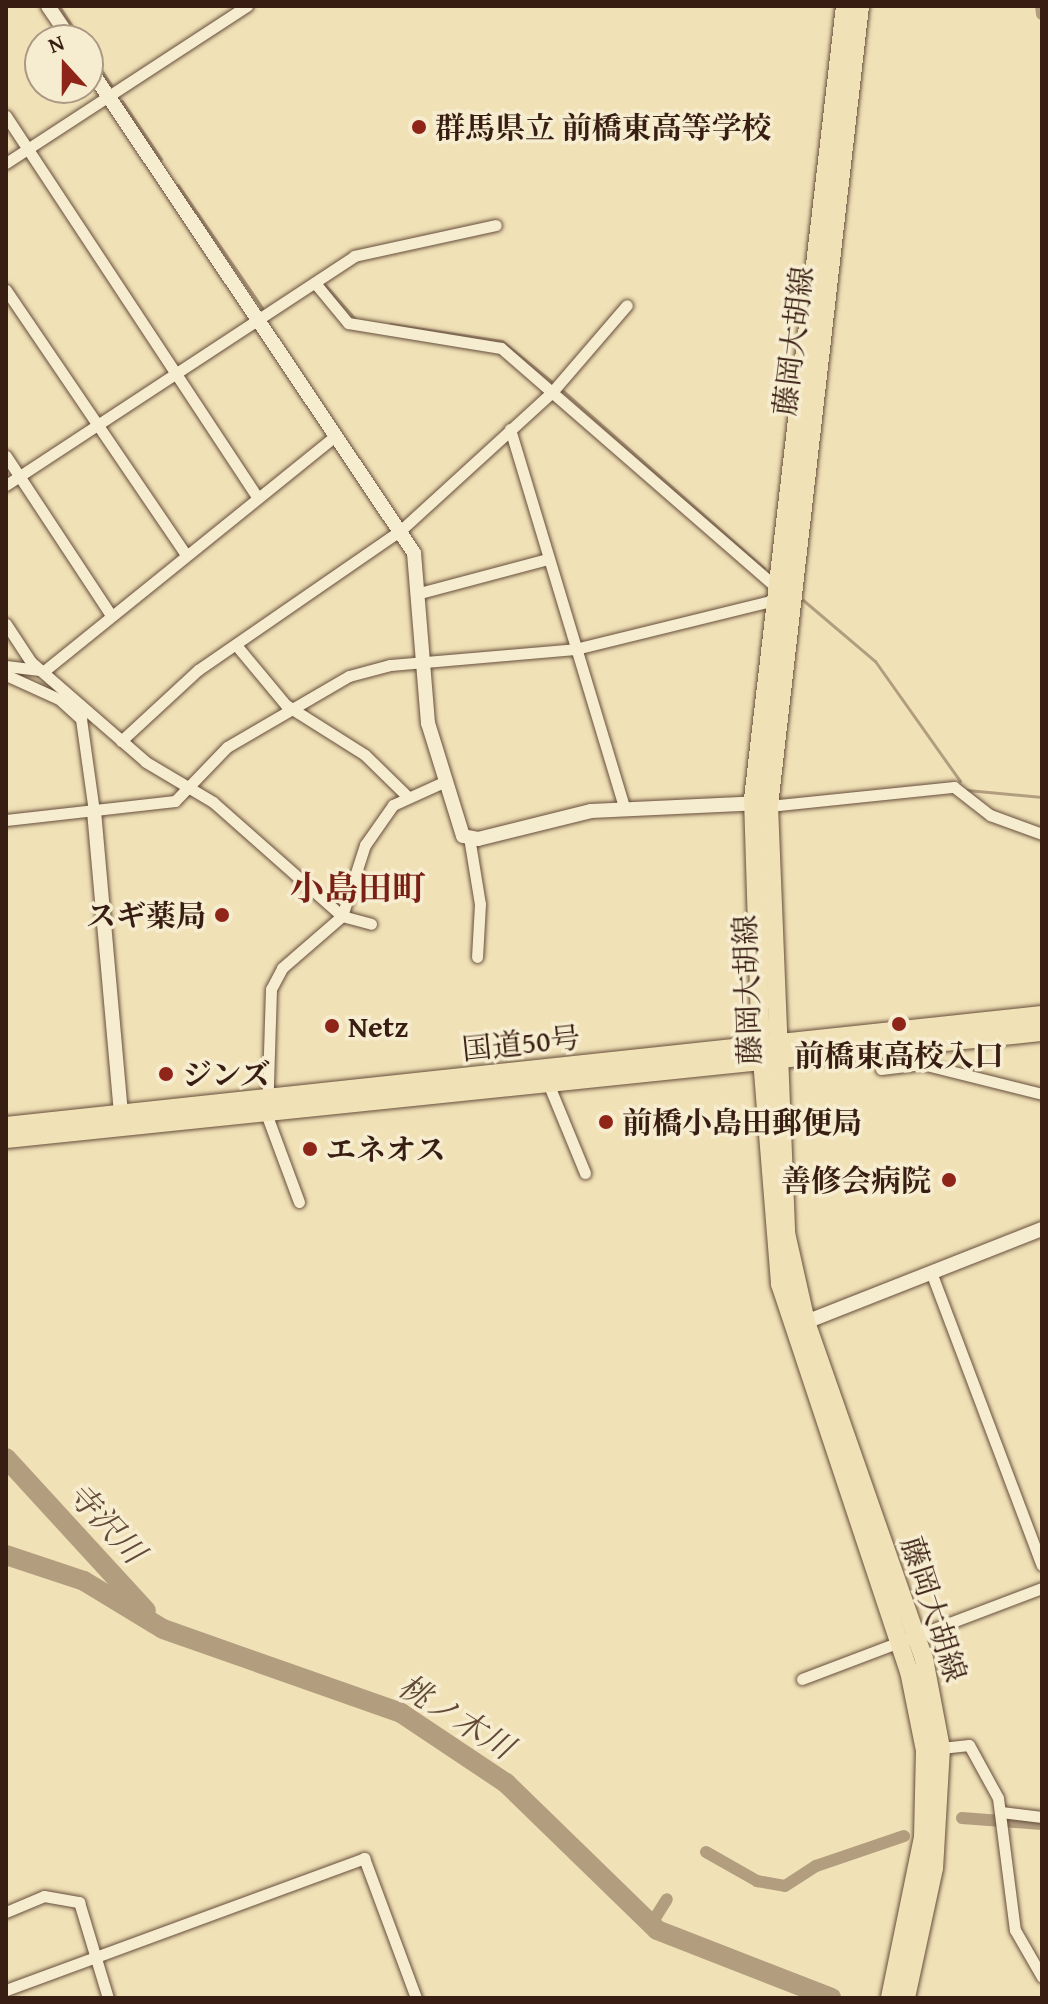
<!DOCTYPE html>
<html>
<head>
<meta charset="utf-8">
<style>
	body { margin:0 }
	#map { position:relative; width:1048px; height:2004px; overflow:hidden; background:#f1e1b7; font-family:"Gentium Book Plus","Noto Serif JP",serif }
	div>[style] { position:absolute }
	.stream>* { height:3px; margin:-1.5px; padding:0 1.5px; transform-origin:1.5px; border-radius:1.5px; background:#b29e7f }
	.canal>* { height:12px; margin:-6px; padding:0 6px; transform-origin:6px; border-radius:6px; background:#b29e7f }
	.river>* { height:20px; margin:-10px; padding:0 10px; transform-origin:10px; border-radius:10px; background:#b29e7f }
	.roads { filter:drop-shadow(0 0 2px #664e3b) drop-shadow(0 0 2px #664e3b) }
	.minor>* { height:11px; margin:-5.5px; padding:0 5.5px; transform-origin:5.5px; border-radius:5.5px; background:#f6ecd0 }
	.tertiary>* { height:14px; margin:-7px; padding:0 7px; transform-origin:7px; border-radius:7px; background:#f6ecd0 }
	.primary>* { height:18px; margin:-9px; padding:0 9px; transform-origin:9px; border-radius:9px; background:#f1e1b7 }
	.trunk>* { height:18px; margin:-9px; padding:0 9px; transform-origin:9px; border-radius:9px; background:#f1e1b7 }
	.dots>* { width:22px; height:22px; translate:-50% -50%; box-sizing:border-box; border:4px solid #f6ecd0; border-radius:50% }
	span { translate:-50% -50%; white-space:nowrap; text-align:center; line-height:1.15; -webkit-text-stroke:7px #f6ecd0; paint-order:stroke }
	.poi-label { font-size:30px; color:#381d12; font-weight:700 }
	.left { translate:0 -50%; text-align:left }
	.right { translate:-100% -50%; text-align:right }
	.street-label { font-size:30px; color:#381d12 }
	.water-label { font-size:32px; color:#634a38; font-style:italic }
	.quarter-label { font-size:34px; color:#7a1f14; font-weight:700 }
	.frame { position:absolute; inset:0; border:8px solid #381d12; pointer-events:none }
	.north { position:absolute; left:24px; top:24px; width:80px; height:80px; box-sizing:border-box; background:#f6ecd0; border:2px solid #aa9984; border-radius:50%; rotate:339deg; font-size:22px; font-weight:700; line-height:32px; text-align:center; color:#381d12 }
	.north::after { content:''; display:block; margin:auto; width:28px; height:36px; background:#8f2418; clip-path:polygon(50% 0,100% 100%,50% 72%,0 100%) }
</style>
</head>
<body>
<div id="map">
	<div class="stream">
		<i style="left:59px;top:6px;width:40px;rotate:57.1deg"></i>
		<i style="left:88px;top:50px;width:42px;rotate:56.7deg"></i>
		<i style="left:122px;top:101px;width:70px;rotate:56.1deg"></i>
		<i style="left:178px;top:185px;width:150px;rotate:55.6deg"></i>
		<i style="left:326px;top:286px;width:44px;rotate:48.7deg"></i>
		<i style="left:390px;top:324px;width:113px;rotate:8.6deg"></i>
		<i style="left:502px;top:341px;width:63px;rotate:39.2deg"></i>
		<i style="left:563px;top:391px;width:268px;rotate:41.4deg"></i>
		<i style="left:803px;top:600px;width:94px;rotate:40.3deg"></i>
		<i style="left:875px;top:661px;width:147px;rotate:54.7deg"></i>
		<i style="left:967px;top:790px;width:75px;rotate:5.3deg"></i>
	</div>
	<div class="canal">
		<i style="left:1041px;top:6px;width:8px;rotate:83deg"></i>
		<i style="left:962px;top:1818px;width:80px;rotate:4.3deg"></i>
		<i style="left:706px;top:1852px;width:59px;rotate:29.6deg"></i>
		<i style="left:757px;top:1881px;width:28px;rotate:10deg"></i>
		<i style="left:785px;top:1886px;width:37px;rotate:-33deg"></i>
		<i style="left:816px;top:1866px;width:93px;rotate:-18.8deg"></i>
		<i style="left:652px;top:1923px;width:28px;rotate:-58deg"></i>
	</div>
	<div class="river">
		<i style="left:6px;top:1458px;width:207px;rotate:47.5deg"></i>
		<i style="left:6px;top:1555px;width:82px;rotate:18.4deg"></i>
		<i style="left:84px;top:1581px;width:92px;rotate:31.3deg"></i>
		<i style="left:163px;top:1629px;width:252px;rotate:19.4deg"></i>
		<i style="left:401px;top:1713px;width:126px;rotate:33.7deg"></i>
		<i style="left:506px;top:1783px;width:211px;rotate:44.2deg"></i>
		<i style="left:657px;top:1930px;width:187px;rotate:21.3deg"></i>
	</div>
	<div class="roads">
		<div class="minor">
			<i style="left:6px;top:116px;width:455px;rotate:56.6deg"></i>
			<i style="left:6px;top:163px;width:288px;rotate:-33.1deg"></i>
			<i style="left:315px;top:283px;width:52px;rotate:50.5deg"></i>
			<i style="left:348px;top:323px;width:155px;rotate:9.3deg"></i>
			<i style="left:501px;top:348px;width:363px;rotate:41deg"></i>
			<i style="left:6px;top:290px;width:318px;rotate:55.8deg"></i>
			<i style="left:510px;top:429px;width:397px;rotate:73.2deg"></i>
			<i style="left:6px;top:456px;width:191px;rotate:56.6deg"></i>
			<i style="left:6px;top:485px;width:417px;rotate:-33.3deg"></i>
			<i style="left:354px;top:256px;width:145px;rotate:-12.3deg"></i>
			<i style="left:416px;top:594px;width:137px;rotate:-14.9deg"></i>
			<i style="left:6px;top:624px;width:45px;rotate:56.7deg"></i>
			<i style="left:31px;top:662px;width:152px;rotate:41deg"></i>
			<i style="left:146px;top:762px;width:78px;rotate:30.8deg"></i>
			<i style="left:213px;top:802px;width:172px;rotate:41.5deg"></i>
			<i style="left:342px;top:916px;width:30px;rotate:15deg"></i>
			<i style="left:236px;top:645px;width:78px;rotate:50.2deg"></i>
			<i style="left:286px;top:705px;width:93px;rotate:32.3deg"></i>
			<i style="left:365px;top:755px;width:59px;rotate:44.3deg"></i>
			<i style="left:6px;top:666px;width:34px;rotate:7deg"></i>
			<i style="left:44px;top:671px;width:373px;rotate:-38.9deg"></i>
			<i style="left:6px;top:675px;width:58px;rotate:24.4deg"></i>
			<i style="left:59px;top:699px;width:30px;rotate:42deg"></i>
			<i style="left:81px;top:719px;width:93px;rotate:82deg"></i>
			<i style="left:121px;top:741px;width:105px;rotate:-42.7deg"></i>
			<i style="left:198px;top:670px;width:247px;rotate:-34.6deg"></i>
			<i style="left:401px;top:530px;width:206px;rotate:-42.4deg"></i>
			<i style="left:553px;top:391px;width:113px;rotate:-49.3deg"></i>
			<i style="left:769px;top:806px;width:186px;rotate:-5.9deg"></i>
			<i style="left:954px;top:787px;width:46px;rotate:37.9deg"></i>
			<i style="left:990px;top:815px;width:55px;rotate:20.1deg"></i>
			<i style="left:6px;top:820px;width:170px;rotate:-6.4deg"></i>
			<i style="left:175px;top:801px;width:75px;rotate:-46.1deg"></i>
			<i style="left:227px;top:747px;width:141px;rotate:-30.2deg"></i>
			<i style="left:349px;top:676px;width:42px;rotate:-15deg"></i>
			<i style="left:390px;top:665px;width:186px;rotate:-4.9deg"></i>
			<i style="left:575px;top:649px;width:205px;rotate:-13.8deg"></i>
			<i style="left:469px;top:837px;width:68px;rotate:80.7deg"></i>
			<i style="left:480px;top:904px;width:53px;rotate:93.2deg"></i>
			<i style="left:881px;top:1069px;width:41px;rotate:-7deg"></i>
			<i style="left:922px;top:1064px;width:124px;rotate:14deg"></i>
			<i style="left:550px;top:1088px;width:92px;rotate:67.6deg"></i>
			<i style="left:299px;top:1202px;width:92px;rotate:-110.4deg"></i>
			<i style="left:267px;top:1116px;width:127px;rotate:-88.2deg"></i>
			<i style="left:271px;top:989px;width:24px;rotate:-62deg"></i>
			<i style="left:282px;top:968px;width:79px;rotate:-40.9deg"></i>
			<i style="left:342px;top:916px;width:75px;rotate:-72.1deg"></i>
			<i style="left:365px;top:845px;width:49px;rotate:-55deg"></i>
			<i style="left:393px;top:805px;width:58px;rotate:-24.4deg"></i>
			<i style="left:931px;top:1272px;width:313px;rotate:69.3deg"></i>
			<i style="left:802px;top:1679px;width:257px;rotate:-20.8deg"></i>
			<i style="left:941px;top:1748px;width:28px;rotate:-6deg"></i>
			<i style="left:969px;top:1745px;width:60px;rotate:61.3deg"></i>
			<i style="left:998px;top:1798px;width:133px;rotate:82.7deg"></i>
			<i style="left:1015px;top:1930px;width:54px;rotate:60.1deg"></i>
			<i style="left:1001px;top:1812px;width:41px;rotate:7deg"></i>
			<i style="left:6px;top:1912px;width:41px;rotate:-22.8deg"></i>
			<i style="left:44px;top:1896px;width:36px;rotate:10deg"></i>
			<i style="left:79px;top:1902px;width:100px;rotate:73.2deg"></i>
			<i style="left:6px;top:1990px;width:382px;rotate:-20.2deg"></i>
			<i style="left:364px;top:1858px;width:149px;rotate:69.6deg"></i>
		</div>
		<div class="tertiary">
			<i style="left:48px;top:6px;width:41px;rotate:55.9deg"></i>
			<i style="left:88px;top:66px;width:586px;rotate:56.2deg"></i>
			<i style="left:414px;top:553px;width:171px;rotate:85.3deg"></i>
			<i style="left:428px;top:723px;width:118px;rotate:72.8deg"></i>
			<i style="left:463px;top:836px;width:15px;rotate:11deg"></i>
			<i style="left:478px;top:839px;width:116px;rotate:-13.9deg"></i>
			<i style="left:591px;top:811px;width:171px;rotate:-2.7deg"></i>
			<i style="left:94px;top:811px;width:304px;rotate:84.9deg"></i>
			<i style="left:806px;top:1322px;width:254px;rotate:-21.5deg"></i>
		</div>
		<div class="primary">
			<i style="left:845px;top:6px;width:798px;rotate:96.62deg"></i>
			<i style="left:753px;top:799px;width:248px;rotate:88.2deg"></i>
			<i style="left:761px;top:1047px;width:238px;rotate:85.4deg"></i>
			<i style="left:780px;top:1284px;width:408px;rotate:71.6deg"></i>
			<i style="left:909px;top:1671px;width:81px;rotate:78.6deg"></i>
			<i style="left:925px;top:1750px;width:87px;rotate:91.3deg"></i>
			<i style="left:923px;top:1837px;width:164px;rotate:101.6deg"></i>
			<i style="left:860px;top:6px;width:805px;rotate:96.49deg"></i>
			<i style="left:769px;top:806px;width:427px;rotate:87.7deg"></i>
			<i style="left:786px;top:1233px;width:91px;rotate:77.3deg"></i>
			<i style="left:806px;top:1322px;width:357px;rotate:70.7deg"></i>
			<i style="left:924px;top:1659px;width:91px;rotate:79.2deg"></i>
			<i style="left:941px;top:1748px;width:120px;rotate:93.3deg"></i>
			<i style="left:934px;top:1868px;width:133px;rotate:102.2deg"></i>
		</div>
		<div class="trunk">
			<i style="left:6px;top:1126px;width:1042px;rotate:-6.12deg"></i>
			<i style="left:6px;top:1139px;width:1042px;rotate:-5.9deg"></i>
		</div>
	</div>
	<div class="dots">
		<i style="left:419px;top:127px;background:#8f2418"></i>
		<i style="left:222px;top:915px;background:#8f2418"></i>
		<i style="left:899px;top:1024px;background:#8f2418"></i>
		<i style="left:332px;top:1026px;background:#8f2418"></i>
		<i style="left:166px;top:1074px;background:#8f2418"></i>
		<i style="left:606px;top:1122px;background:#8f2418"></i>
		<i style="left:310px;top:1149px;background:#8f2418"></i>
		<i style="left:949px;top:1180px;background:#8f2418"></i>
	</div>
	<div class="poi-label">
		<span class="left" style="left:435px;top:127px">群馬県立 前橋東高等学校</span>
		<span class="right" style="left:206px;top:915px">スギ薬局</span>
		<span class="left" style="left:348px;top:1026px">Netz</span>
		<span style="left:899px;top:1055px">前橋東高校入口</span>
		<span class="left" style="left:182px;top:1074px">ジンズ</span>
		<span class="left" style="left:622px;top:1122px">前橋小島田郵便局</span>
		<span class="left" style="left:326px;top:1149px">エネオス</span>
		<span class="right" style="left:931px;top:1180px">善修会病院</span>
	</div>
	<div class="street-label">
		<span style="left:793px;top:341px;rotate:-83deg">藤岡大胡線</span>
		<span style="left:747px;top:990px;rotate:-92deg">藤岡大胡線</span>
		<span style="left:521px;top:1043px;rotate:-6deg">国道50号</span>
		<span style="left:934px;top:1609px;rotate:72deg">藤岡大胡線</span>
	</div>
	<div class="water-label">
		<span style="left:106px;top:1523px;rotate:47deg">寺沢川</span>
		<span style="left:456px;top:1717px;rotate:32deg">桃ノ木川</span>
	</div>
	<div class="quarter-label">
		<span style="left:358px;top:888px">小島田町</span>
	</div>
	<div class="frame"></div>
	<div class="north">N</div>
</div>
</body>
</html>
